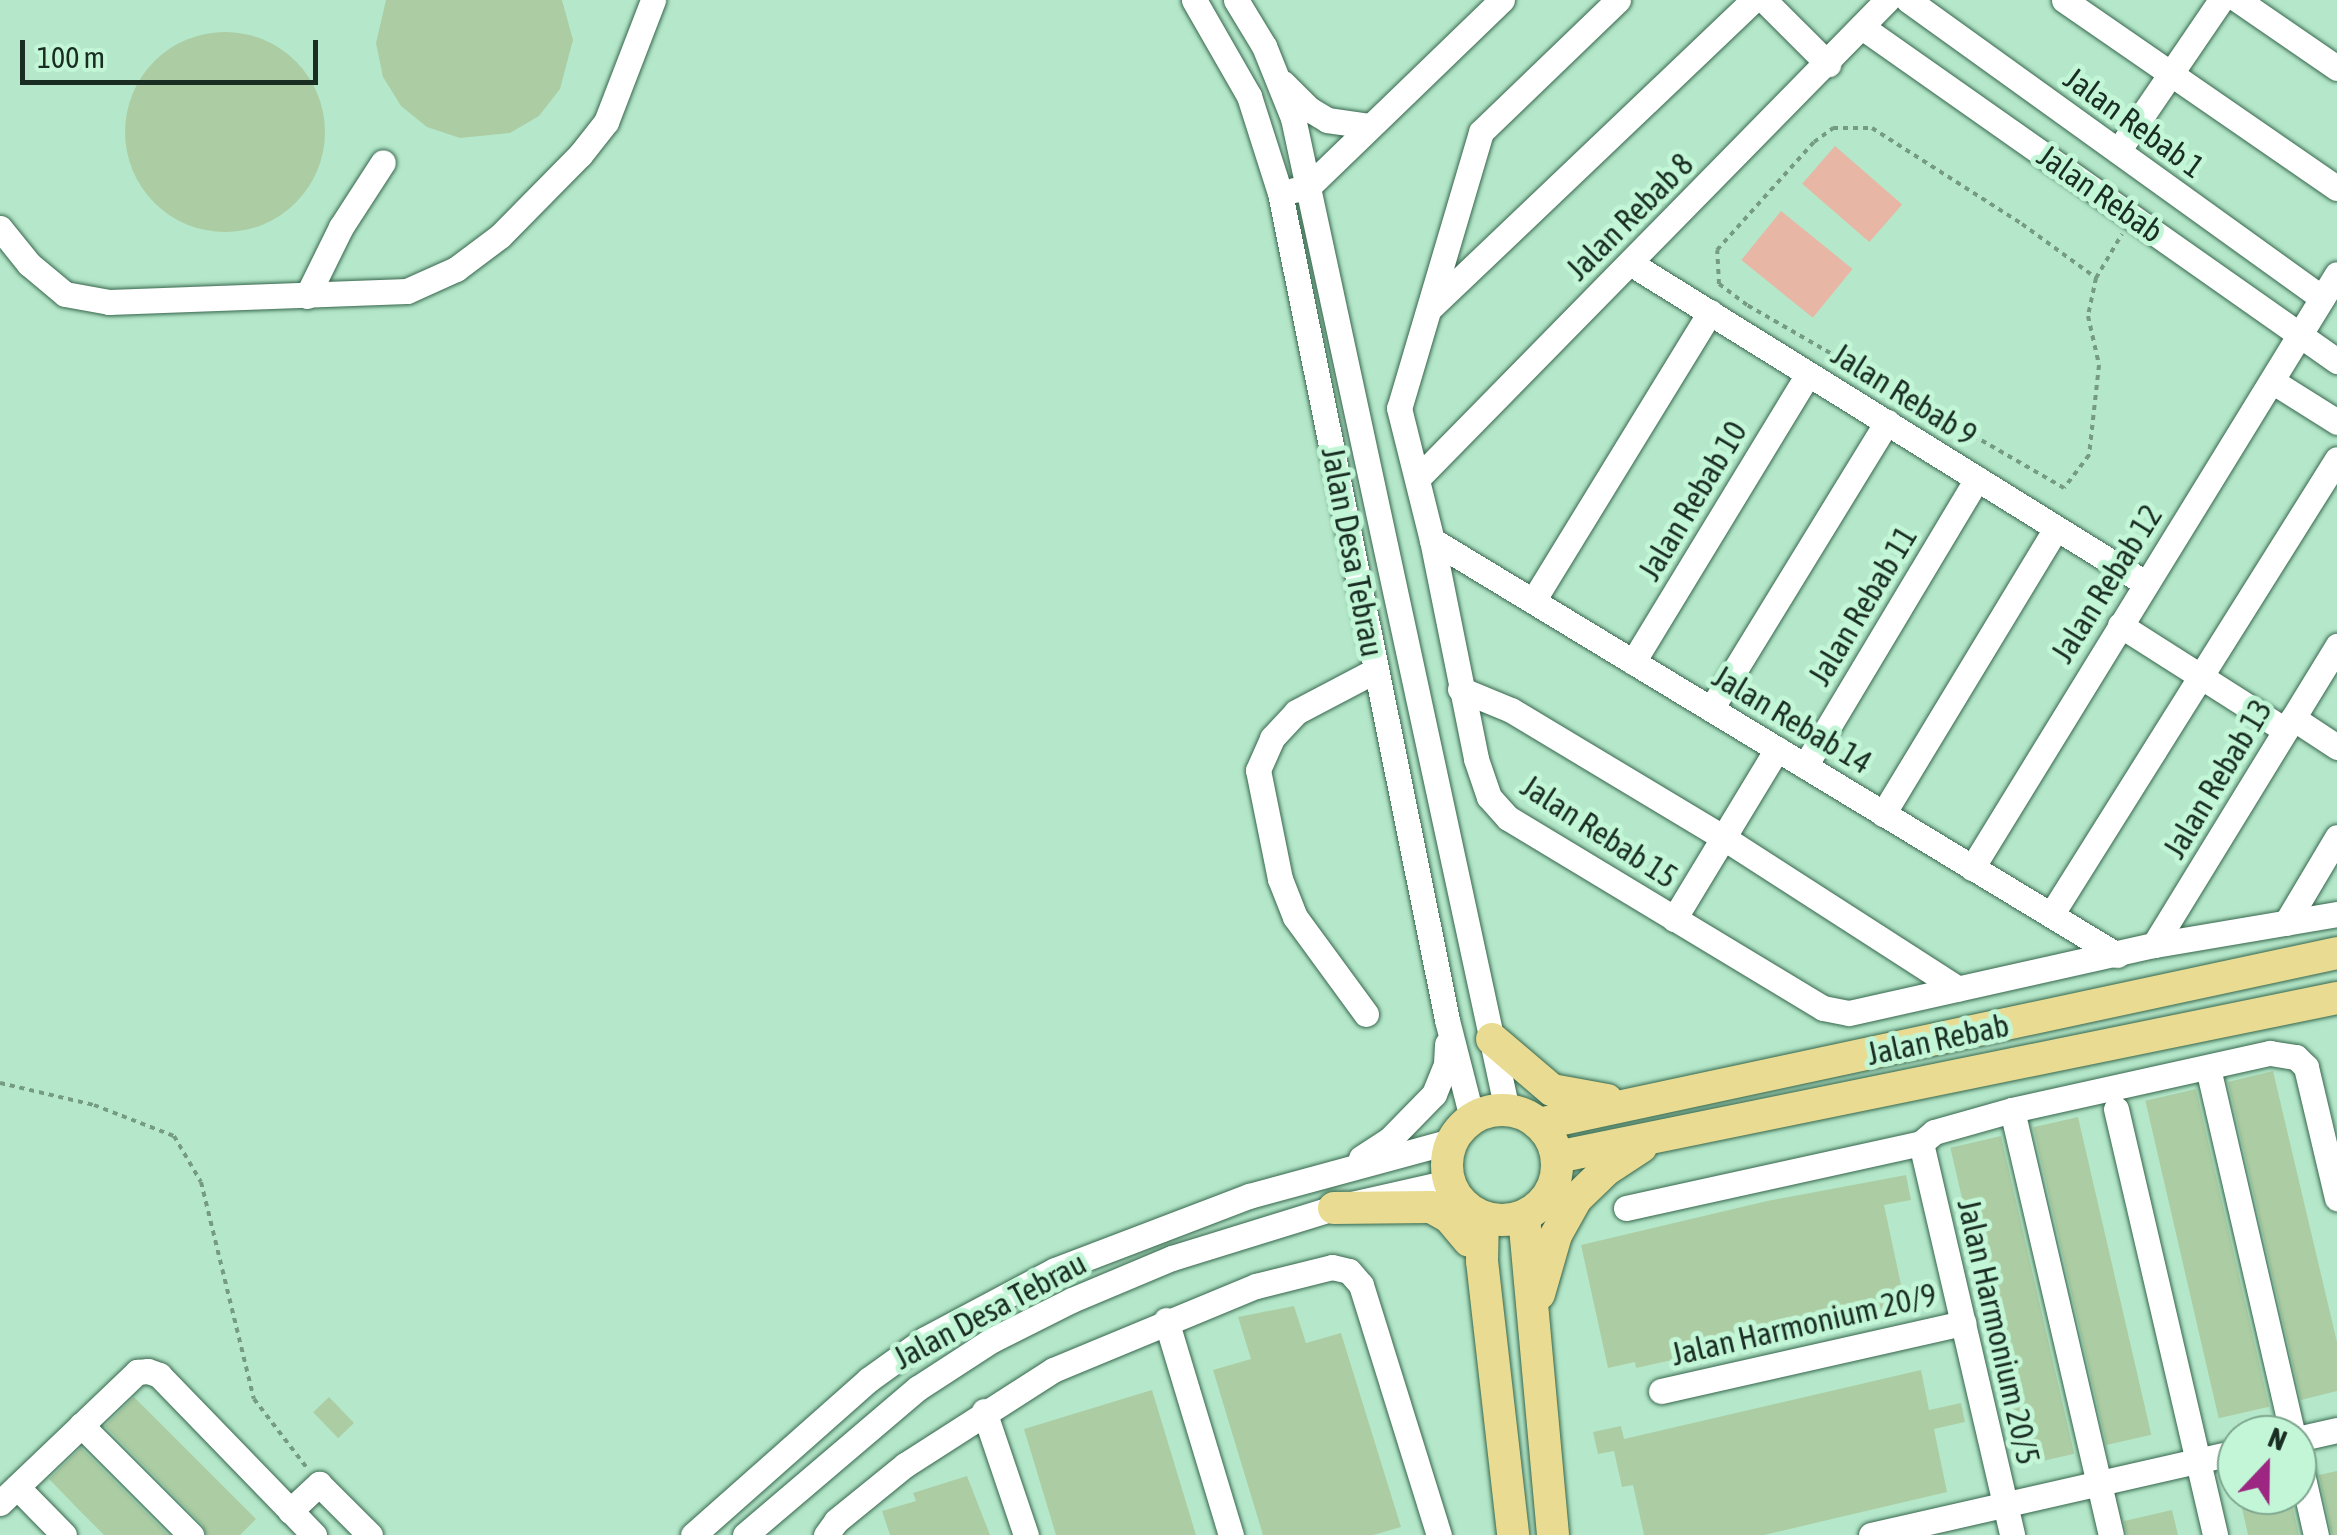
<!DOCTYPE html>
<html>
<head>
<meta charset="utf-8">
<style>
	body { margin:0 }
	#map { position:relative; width:2337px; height:1535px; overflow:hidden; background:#b5e8ca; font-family:"Asap Condensed",sans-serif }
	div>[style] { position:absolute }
	.green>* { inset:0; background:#e7b6a5; transform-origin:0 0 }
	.building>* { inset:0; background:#accda3; transform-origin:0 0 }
	.round { border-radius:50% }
	.path>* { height:4px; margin-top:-2px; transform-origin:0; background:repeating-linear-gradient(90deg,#759b85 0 5px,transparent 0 10px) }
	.roads { filter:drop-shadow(0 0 2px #37664d) drop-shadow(0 0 2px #37664d) }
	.minor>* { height:25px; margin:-12.5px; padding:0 12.5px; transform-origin:12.5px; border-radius:12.5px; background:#fff }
	.major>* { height:32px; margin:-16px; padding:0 16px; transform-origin:16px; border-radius:16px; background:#e9dc92 }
	.major>.ring { margin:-16px; padding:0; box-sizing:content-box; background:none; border:32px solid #e9dc92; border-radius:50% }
	span { translate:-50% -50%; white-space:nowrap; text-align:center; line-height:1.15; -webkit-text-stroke:10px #c2f6d7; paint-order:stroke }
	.street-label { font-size:32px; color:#192d22 }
	.north { position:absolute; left:2217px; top:1415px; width:100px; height:100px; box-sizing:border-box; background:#c2f6d7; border:2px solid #7ea68f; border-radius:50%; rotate:22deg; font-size:28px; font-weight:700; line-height:40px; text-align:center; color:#192d22 }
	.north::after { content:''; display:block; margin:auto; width:35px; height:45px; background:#9c2681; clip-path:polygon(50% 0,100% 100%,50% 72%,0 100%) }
	.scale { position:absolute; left:20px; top:40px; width:298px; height:45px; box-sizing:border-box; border:5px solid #192d22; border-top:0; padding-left:12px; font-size:30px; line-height:35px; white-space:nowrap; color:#192d22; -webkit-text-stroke:8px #c2f6d7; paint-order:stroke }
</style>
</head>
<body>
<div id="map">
	<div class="green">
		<i style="left:1835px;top:146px;width:89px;height:50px;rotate:41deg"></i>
		<i style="left:1781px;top:211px;width:92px;height:63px;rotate:39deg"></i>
	</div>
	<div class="building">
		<i style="clip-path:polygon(386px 0,562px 0,573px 40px,560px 89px,539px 116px,510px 133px,460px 138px,427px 127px,401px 106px,383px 77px,376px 43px)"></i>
		<i class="round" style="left:125px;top:32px;width:200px;height:200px"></i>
		<i style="clip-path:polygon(2273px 1071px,2337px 1342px,2337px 1391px,2301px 1400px,2228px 1082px)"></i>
		<i style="left:2196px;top:1089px;width:326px;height:52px;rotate:77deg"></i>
		<i style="left:2078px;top:1117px;width:326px;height:46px;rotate:77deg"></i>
		<i style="left:2001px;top:1136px;width:326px;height:52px;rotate:77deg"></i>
		<i style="clip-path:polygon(1906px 1175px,1911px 1200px,1884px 1205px,1906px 1308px,1636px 1368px,1635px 1362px,1608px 1368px,1581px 1245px,1767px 1201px)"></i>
		<i style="clip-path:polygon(1294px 1306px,1306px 1343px,1341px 1333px,1401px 1527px,1373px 1535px,1263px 1535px,1213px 1370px,1251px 1359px,1238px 1317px)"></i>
		<i style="clip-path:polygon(1921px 1370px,1929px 1410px,1961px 1403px,1965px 1422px,1934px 1429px,1947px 1492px,1764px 1535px,1644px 1535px,1633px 1485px,1622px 1487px,1614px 1451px,1598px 1454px,1593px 1432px,1621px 1426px,1624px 1439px)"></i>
		<i style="clip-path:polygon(1152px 1390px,1196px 1535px,1056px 1535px,1024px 1429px)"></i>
		<i style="clip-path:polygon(134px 1397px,256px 1519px,240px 1535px,207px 1535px,202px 1524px,105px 1426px)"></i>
		<i style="left:329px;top:1397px;width:36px;height:22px;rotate:46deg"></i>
		<i style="clip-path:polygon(81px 1448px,168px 1535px,104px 1535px,80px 1511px,49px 1479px)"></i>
		<i style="clip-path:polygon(2337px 1471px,2337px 1535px,2332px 1535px,2319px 1475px)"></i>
		<i style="clip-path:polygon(967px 1476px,990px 1535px,890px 1535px,882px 1511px,916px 1501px,913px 1493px)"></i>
		<i style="clip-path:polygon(2239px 1495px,2290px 1495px,2299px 1535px,2248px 1535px)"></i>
		<i style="clip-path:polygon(2172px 1510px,2178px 1535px,2127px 1535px,2124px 1521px)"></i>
	</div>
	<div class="path">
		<i style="left:2096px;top:278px;width:39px;rotate:102deg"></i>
		<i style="left:2088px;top:316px;width:50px;rotate:77.3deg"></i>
		<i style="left:2099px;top:365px;width:91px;rotate:96.3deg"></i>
		<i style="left:2089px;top:455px;width:41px;rotate:127.1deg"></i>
		<i style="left:2064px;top:488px;width:366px;rotate:-150deg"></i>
		<i style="left:1747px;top:305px;width:35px;rotate:-143deg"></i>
		<i style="left:1719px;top:284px;width:34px;rotate:-93deg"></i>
		<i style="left:1717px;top:250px;width:145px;rotate:-48.1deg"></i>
		<i style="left:1814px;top:142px;width:24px;rotate:-36deg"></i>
		<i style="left:1833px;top:128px;width:39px"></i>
		<i style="left:1872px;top:128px;width:178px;rotate:32.6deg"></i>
		<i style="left:2022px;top:224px;width:92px;rotate:36.1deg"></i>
		<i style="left:2096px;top:278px;width:51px;rotate:-59.4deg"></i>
		<i style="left:0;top:1083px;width:97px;rotate:13.2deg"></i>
		<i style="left:94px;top:1105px;width:86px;rotate:21.2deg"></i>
		<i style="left:174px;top:1136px;width:53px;rotate:59.6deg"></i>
		<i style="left:201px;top:1182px;width:223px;rotate:76.3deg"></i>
		<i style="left:254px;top:1399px;width:87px;rotate:52.5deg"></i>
	</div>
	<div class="roads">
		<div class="minor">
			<i style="left:1194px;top:0;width:111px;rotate:60.2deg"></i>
			<i style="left:1249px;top:96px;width:102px;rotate:72.3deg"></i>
			<i style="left:1280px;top:193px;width:844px;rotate:78.58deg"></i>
			<i style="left:1447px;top:1020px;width:101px;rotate:75.7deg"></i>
			<i style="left:1236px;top:0;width:54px;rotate:58.7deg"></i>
			<i style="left:1264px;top:46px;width:78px;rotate:68.1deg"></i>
			<i style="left:1293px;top:118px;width:1015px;rotate:77.83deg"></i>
			<i style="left:1618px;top:0;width:190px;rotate:136.1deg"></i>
			<i style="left:1481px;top:132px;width:288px;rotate:106.5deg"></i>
			<i style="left:1399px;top:408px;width:136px;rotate:76deg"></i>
			<i style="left:1432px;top:540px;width:223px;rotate:78.6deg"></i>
			<i style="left:1476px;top:759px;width:40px;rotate:71.1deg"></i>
			<i style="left:1489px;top:797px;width:28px;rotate:48deg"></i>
			<i style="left:1508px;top:818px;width:368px;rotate:31.1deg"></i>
			<i style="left:1823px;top:1008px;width:26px;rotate:11deg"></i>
			<i style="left:1849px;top:1013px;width:312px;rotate:-12.6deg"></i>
			<i style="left:2154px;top:945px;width:186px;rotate:-9.6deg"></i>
			<i style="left:1764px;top:0;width:91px;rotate:45deg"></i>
			<i style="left:1908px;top:0;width:510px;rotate:35.75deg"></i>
			<i style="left:2064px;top:0;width:331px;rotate:34.6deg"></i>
			<i style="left:2238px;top:0;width:120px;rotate:34.5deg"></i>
			<i style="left:1862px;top:27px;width:581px;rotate:35.11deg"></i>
			<i style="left:1283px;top:83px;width:37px;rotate:45deg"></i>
			<i style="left:1309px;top:109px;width:21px;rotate:31deg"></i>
			<i style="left:1327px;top:120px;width:42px;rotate:8.1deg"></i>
			<i style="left:2118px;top:151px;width:183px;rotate:-55.7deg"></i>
			<i style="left:1294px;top:190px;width:13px;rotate:-9deg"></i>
			<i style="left:1307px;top:188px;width:271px;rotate:-44deg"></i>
			<i style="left:0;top:228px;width:46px;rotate:51.1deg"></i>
			<i style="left:29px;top:264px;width:47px;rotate:39.8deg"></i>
			<i style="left:65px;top:294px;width:45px;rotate:10.3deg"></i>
			<i style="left:109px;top:302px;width:298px;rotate:-2.1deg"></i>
			<i style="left:407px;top:291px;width:54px;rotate:-24.2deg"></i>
			<i style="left:456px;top:269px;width:55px;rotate:-36.9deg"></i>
			<i style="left:500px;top:236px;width:114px;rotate:-45.4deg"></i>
			<i style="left:580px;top:155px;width:42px;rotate:-51.8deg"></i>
			<i style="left:606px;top:122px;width:131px;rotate:-68.9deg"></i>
			<i style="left:1630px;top:263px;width:606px;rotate:31.86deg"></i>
			<i style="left:307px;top:296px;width:77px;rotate:-63.8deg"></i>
			<i style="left:341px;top:227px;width:77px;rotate:-57.1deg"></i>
			<i style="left:1429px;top:309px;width:448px;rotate:-43.6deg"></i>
			<i style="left:2272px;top:381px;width:77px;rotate:32.2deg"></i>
			<i style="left:1418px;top:478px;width:670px;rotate:-45.54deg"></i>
			<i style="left:1432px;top:540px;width:801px;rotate:31.21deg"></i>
			<i style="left:1533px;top:601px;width:339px;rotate:-58.5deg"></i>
			<i style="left:2120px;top:625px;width:196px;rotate:32.5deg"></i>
			<i style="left:1633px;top:662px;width:337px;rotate:-58.7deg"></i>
			<i style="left:1460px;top:689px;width:55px;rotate:22.4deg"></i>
			<i style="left:1511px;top:710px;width:249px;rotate:31deg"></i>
			<i style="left:1724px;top:838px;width:278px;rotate:32.8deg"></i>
			<i style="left:1711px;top:709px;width:337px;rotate:-58.5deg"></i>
			<i style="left:2293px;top:718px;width:53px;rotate:33.4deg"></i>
			<i style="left:1805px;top:766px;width:335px;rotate:-59.1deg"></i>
			<i style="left:1883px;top:814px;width:334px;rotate:-58.8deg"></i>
			<i style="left:1972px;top:868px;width:697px;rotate:-58.43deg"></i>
			<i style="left:2051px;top:915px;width:538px;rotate:-57.9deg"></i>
			<i style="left:1674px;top:919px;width:199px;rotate:-58.8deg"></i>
			<i style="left:2286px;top:923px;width:100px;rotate:-59.3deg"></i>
			<i style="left:2154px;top:945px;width:351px;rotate:-58.5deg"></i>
			<i style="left:1366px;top:1014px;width:120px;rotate:-126.2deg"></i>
			<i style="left:1295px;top:917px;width:41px;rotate:-111.5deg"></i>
			<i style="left:1280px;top:879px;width:111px;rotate:-101.4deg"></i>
			<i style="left:1258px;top:770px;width:35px;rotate:-66deg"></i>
			<i style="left:1272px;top:738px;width:35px;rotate:-47deg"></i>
			<i style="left:1296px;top:712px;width:90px;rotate:-27.7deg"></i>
			<i style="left:2208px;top:1068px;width:377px;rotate:77deg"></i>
			<i style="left:2116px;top:1109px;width:437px;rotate:76.9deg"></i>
			<i style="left:2012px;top:1110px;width:436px;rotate:76.9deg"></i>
			<i style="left:1921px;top:1143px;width:402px;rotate:76.9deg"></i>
			<i style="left:1361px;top:1158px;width:33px;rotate:-33deg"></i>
			<i style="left:1389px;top:1140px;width:64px;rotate:-45.6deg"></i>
			<i style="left:1434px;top:1094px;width:32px;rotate:-68deg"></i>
			<i style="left:1446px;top:1064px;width:20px;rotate:-87deg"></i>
			<i style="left:1626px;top:1208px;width:302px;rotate:-12.4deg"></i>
			<i style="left:1921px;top:1143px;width:17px;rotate:-40deg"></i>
			<i style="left:1934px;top:1132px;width:81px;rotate:-15.8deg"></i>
			<i style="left:2012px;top:1110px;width:264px;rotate:-12.5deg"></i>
			<i style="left:2270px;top:1053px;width:26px;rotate:9deg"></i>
			<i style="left:2296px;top:1057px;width:14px;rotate:45deg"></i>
			<i style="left:2306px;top:1067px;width:135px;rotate:76.7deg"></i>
			<i style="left:1166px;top:1320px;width:225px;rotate:73.2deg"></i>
			<i style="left:1661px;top:1391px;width:310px;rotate:-12.7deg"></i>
			<i style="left:984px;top:1411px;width:131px;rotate:71.3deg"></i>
			<i style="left:81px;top:1425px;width:156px;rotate:45deg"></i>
			<i style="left:2297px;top:1439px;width:41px;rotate:-12.7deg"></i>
			<i style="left:2297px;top:1451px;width:86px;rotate:77.3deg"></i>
			<i style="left:17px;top:1487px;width:67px;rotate:45.6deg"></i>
			<i style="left:0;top:1503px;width:190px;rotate:-43.7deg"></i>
			<i style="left:137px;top:1372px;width:11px;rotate:-5deg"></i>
			<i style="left:148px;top:1371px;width:12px;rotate:20deg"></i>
			<i style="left:159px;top:1375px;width:223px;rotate:45.9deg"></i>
			<i style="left:290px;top:1511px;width:40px;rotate:-43deg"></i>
			<i style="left:319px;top:1484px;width:72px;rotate:45deg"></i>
			<i style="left:693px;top:1535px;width:234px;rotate:-41.5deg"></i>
			<i style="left:868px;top:1380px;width:70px;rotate:-35.7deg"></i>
			<i style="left:925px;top:1339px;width:147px;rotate:-28deg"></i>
			<i style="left:1055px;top:1270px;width:208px;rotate:-20.9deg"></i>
			<i style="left:1249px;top:1196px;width:210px;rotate:-15.2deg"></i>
			<i style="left:745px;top:1535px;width:227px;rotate:-40.4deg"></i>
			<i style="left:918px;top:1388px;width:88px;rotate:-33deg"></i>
			<i style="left:992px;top:1340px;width:89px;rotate:-26.6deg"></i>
			<i style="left:1072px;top:1300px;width:108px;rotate:-22.8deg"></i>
			<i style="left:1172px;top:1258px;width:170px;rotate:-17.2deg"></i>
			<i style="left:1334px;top:1208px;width:118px;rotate:-12.7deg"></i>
			<i style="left:826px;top:1535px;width:17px;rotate:-54deg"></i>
			<i style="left:836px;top:1521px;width:89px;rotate:-39.1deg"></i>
			<i style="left:905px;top:1465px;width:176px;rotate:-32.7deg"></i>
			<i style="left:1053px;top:1370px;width:220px;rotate:-22.5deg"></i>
			<i style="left:1256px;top:1286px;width:78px;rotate:-14deg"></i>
			<i style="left:1332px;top:1267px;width:17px;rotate:13deg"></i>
			<i style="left:1349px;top:1271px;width:18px;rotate:49deg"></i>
			<i style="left:1361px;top:1285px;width:262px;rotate:72.7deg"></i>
			<i style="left:1871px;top:1535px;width:375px;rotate:-12.8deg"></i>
		</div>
		<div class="major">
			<i style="left:1492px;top:1039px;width:79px;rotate:40.4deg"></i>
			<i style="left:1552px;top:1090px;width:56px;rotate:10.3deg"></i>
			<i class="ring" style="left:1447px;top:1110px;width:78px;height:78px"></i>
			<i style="left:1539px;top:1124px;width:816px;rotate:-12.09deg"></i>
			<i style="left:1557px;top:1157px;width:796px;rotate:-11.52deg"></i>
			<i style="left:1334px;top:1208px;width:97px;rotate:-0.6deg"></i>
			<i style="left:1431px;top:1207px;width:21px;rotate:29deg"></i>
			<i style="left:1449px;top:1217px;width:31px;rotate:50deg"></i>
			<i style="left:1524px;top:1216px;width:320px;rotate:84.8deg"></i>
			<i style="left:1483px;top:1217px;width:44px;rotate:91.3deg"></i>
			<i style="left:1482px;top:1261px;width:276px;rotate:83.5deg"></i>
			<i style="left:1539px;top:1294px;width:61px;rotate:-73.9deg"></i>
			<i style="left:1556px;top:1235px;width:41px;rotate:-60.9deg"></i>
			<i style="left:1576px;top:1199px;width:42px;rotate:-44deg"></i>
			<i style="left:1606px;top:1170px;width:42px;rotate:-33.3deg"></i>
		</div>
	</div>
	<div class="street-label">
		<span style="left:2134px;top:123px;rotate:36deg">Jalan Rebab 1</span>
		<span style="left:2100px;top:194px;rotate:35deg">Jalan Rebab</span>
		<span style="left:1630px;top:217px;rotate:-45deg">Jalan Rebab 8</span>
		<span style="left:1904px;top:395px;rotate:32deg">Jalan Rebab 9</span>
		<span style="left:1693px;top:501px;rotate:-59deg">Jalan Rebab 10</span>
		<span style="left:1352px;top:552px;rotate:79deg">Jalan Desa Tebrau</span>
		<span style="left:2107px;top:584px;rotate:-58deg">Jalan Rebab 12</span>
		<span style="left:1863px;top:606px;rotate:-59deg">Jalan Rebab 11</span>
		<span style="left:1792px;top:720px;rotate:31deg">Jalan Rebab 14</span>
		<span style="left:2218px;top:779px;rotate:-59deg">Jalan Rebab 13</span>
		<span style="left:1599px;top:832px;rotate:33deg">Jalan Rebab 15</span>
		<span style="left:1938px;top:1040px;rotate:-12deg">Jalan Rebab</span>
		<span style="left:990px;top:1311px;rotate:-28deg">Jalan Desa Tebrau</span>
		<span style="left:1804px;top:1325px;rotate:-13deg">Jalan Harmonium 20/9</span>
		<span style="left:1998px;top:1332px;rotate:77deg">Jalan Harmonium 20/5</span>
	</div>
	<div class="north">N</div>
	<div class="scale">100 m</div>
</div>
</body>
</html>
